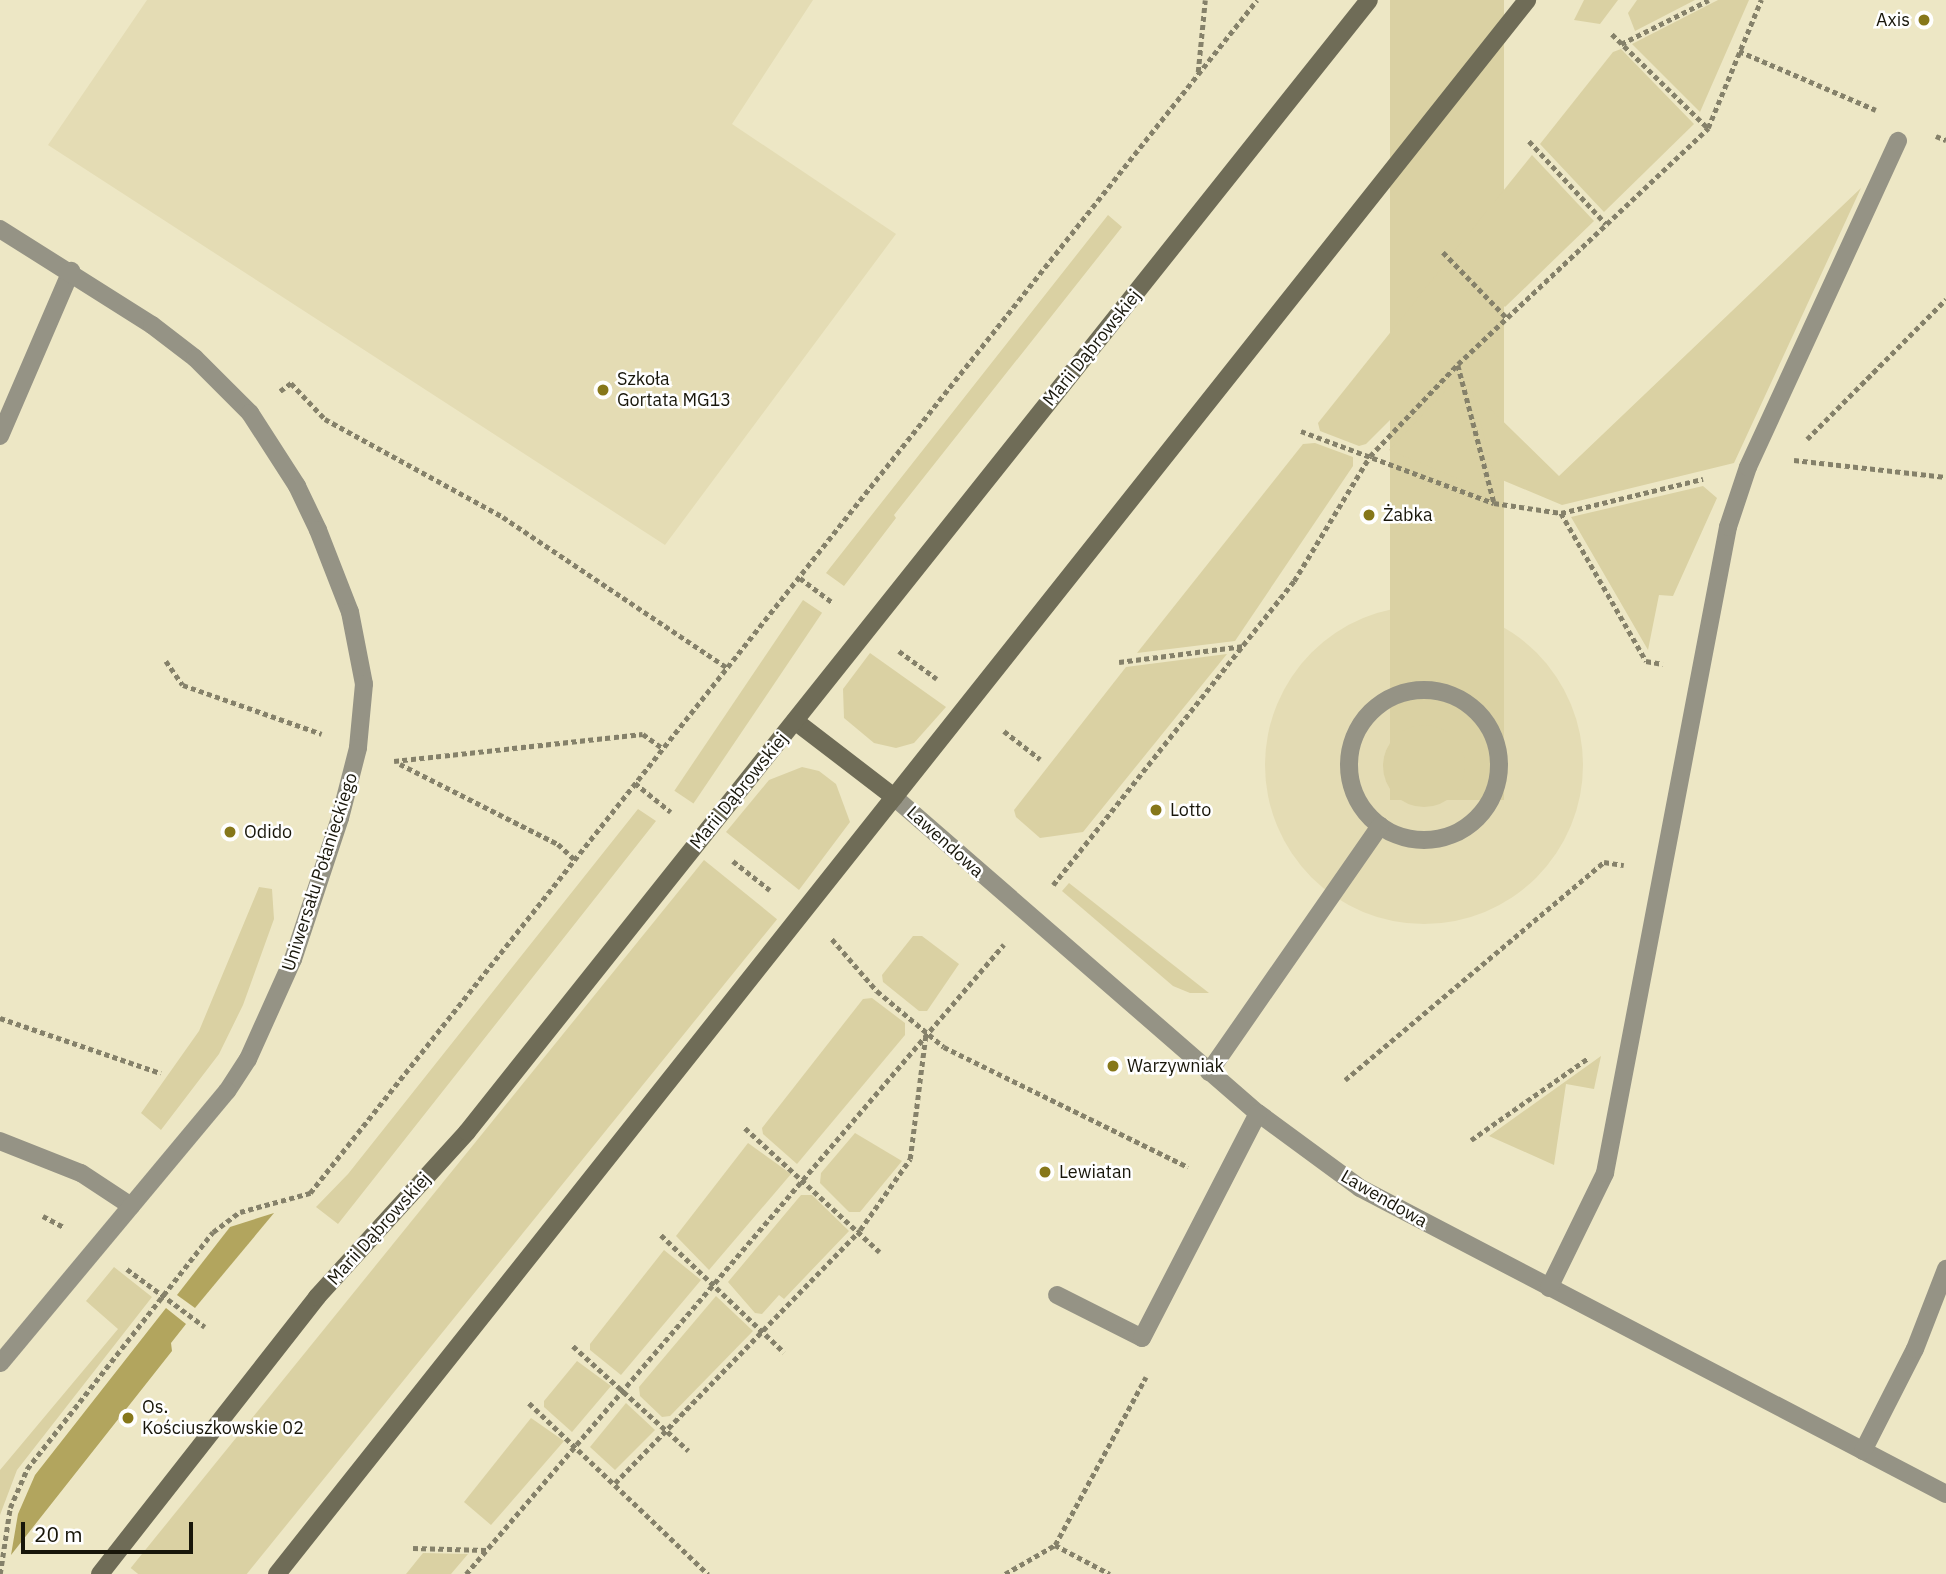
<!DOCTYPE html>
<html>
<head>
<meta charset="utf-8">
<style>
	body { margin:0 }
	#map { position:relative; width:1946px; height:1574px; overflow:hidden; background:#ede7c5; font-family:"IBM Plex Sans",sans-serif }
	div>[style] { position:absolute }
	.built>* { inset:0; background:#e4dcb4 }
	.round { border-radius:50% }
	.green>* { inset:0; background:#dad1a3; transform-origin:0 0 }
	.forest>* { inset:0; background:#b2a55e }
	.path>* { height:4.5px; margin-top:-2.25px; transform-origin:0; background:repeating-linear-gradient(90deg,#85816a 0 5px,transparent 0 8.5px) }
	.lane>* { height:18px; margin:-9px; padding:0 9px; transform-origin:9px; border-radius:9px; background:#959385 }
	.lane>.ring { margin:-9px; padding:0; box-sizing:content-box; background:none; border:18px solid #959385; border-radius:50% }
	.street>* { height:18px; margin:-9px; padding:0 9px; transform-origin:9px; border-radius:9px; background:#959385 }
	.secondary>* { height:18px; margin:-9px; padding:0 9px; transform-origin:9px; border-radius:9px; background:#6f6c57 }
	.dots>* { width:19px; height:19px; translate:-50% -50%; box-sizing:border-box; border:4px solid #fff; border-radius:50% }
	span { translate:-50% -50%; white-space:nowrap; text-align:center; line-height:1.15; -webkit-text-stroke:5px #fff; paint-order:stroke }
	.poi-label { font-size:18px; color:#18160a }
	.right { translate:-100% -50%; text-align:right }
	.left { translate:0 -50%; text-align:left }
	.street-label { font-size:18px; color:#18160a }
	.scale { position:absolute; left:21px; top:1522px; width:172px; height:32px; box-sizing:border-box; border:4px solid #18160a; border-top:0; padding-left:9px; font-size:21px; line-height:24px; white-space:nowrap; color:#18160a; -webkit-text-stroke:5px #fff; paint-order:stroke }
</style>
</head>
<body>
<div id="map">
	<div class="built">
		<i style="clip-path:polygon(147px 0,813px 0,732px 124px,896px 234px,665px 545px,48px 145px)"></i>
		<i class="round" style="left:1265px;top:606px;width:318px;height:318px"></i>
	</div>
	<div class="green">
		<i style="left:1390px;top:0;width:114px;height:800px"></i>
		<i style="clip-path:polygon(1584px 0,1618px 0,1600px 24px,1574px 20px)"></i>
		<i style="clip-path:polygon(1637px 0,1695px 0,1635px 31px,1628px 13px)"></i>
		<i style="clip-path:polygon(1718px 0,1749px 0,1700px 112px,1632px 44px)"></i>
		<i style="clip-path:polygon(1621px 49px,1694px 124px,1604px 212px,1540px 144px,1613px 52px)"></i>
		<i style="clip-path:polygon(1532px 155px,1594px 221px,1505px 307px,1453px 253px)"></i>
		<i style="clip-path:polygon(1861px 188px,1734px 463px,1562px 505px,1495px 477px,1472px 391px,1559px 476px)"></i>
		<i style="clip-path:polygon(1108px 215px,1122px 227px,894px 515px,896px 518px,844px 586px,826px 573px)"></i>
		<i style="clip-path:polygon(1445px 264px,1494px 316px,1366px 444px,1359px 446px,1320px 431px,1318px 423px)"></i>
		<i style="clip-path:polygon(1455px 381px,1483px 489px,1389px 450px)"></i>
		<i style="clip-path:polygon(1315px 443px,1353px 457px,1353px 466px,1235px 641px,1137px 653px,1303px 444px)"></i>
		<i style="clip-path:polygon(1703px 486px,1717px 498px,1673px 596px,1659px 595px,1648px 650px,1571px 517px)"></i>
		<i style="left:803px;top:600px;width:23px;height:230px;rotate:34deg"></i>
		<i style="clip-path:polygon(870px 653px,946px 707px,914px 743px,896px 748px,874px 743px,844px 718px,843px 689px)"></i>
		<i style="clip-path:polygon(1227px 654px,1083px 832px,1040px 838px,1016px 817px,1014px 810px,1126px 667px)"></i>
		<i class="round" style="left:1383px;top:725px;width:82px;height:82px"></i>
		<i style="clip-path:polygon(802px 767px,819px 771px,836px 784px,850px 822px,799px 890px,726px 832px,769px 780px)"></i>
		<i style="clip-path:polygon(638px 809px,656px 821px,338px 1224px,316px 1207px,348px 1174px)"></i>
		<i style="left:704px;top:860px;width:94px;height:911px;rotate:39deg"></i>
		<i style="clip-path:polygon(1069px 883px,1209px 993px,1190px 993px,1173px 986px,1062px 891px)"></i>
		<i style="clip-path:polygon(259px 887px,272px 889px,274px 919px,243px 1005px,219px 1054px,161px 1130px,141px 1113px,199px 1031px)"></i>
		<i style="clip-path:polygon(913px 936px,922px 936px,959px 964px,927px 1011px,919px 1011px,883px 982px,882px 975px)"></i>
		<i style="clip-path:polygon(872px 998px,905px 1023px,905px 1035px,797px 1164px,763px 1134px,762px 1128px,863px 999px)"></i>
		<i style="clip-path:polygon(1601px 1056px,1594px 1089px,1566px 1084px,1554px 1165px,1489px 1136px)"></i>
		<i style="clip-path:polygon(855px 1133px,902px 1161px,860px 1212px,849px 1212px,820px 1183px,821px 1173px)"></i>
		<i style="clip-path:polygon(748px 1143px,791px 1174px,709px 1270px,676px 1236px)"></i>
		<i style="clip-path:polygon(801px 1195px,812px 1195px,849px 1231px,784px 1299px,779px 1295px,762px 1314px,755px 1313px,728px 1282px)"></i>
		<i style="clip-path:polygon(664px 1250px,701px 1280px,621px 1375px,590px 1350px,590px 1344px)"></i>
		<i style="clip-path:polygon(114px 1267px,152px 1297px,17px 1470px,0 1515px,0 1470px,118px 1329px,86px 1301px)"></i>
		<i style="clip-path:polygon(716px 1296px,753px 1331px,670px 1416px,662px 1417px,640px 1396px,639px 1387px)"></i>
		<i style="clip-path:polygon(577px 1361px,611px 1386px,572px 1432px,544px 1407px,544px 1401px)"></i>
		<i style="clip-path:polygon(626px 1403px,655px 1430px,615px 1470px,590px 1447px)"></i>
		<i style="clip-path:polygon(531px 1418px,564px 1441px,491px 1525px,464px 1502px)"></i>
		<i style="clip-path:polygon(423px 1553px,468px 1554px,451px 1574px,406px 1574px)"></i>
	</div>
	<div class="forest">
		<i style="clip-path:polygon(274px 1213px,195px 1308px,177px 1295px,230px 1227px)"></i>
		<i style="clip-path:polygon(166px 1308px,186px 1324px,171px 1343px,172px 1351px,11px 1555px,18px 1514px,35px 1475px)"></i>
	</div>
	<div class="path">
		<i style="left:1612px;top:34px;width:134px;rotate:44.4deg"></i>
		<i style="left:1621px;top:44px;width:98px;rotate:-26.6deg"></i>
		<i style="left:1739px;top:51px;width:149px;rotate:23.3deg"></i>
		<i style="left:1198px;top:72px;width:72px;rotate:-84.4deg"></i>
		<i style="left:1936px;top:136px;width:11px;rotate:22deg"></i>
		<i style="left:1529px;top:141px;width:113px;rotate:47.1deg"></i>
		<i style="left:1443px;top:252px;width:92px;rotate:45.9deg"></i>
		<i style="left:1458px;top:365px;width:142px;rotate:75.3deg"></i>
		<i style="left:280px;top:391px;width:14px;rotate:-36deg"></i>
		<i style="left:291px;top:383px;width:50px;rotate:46.6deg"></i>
		<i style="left:325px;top:419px;width:203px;rotate:28.8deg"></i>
		<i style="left:503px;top:517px;width:269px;rotate:33.9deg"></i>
		<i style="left:1301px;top:431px;width:206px;rotate:20.5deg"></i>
		<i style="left:1494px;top:503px;width:68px;rotate:8.5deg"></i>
		<i style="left:1561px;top:513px;width:146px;rotate:-13.5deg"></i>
		<i style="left:1807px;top:439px;width:197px;rotate:-45.2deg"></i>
		<i style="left:1794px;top:460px;width:153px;rotate:6.4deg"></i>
		<i style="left:1561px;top:513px;width:171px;rotate:60.1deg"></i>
		<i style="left:1646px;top:661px;width:17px;rotate:10deg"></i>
		<i style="left:800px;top:578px;width:40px;rotate:37deg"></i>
		<i style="left:899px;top:651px;width:47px;rotate:36.4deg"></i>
		<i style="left:166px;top:661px;width:29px;rotate:55deg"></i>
		<i style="left:183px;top:685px;width:147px;rotate:19.4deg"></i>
		<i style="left:1119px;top:662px;width:126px;rotate:-7.3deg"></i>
		<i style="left:1004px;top:731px;width:46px;rotate:37.9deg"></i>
		<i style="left:394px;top:761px;width:250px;rotate:-6.2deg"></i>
		<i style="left:643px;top:734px;width:24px;rotate:36deg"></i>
		<i style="left:400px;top:764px;width:177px;rotate:26.9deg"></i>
		<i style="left:558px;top:844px;width:22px;rotate:43deg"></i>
		<i style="left:635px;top:783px;width:46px;rotate:38.9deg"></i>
		<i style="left:733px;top:861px;width:47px;rotate:38.1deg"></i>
		<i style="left:1053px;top:885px;width:388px;rotate:-51.6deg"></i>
		<i style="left:1294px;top:581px;width:146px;rotate:-58.7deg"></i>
		<i style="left:1370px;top:456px;width:127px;rotate:-46.3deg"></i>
		<i style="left:1458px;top:364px;width:344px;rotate:-43.3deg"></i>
		<i style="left:1708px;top:128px;width:139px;rotate:-67.5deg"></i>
		<i style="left:832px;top:939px;width:69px;rotate:49.1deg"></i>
		<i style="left:877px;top:991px;width:87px;rotate:39.9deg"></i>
		<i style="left:944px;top:1047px;width:272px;rotate:26.2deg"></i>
		<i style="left:0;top:1018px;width:170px;rotate:18.9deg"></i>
		<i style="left:1345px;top:1080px;width:339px;rotate:-40.1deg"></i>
		<i style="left:1604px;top:862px;width:20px;rotate:9deg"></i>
		<i style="left:745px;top:1128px;width:183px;rotate:42.6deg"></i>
		<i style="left:1471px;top:1140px;width:143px;rotate:-35deg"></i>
		<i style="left:43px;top:1216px;width:24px;rotate:28deg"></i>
		<i style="left:661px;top:1235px;width:170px;rotate:43.6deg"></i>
		<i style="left:127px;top:1269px;width:97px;rotate:36.6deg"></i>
		<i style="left:573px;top:1346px;width:156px;rotate:42.2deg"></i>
		<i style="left:529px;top:1403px;width:248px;rotate:43.7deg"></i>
		<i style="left:615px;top:1483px;width:352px;rotate:-45.9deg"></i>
		<i style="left:860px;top:1230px;width:87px;rotate:-54.8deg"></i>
		<i style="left:910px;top:1159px;width:127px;rotate:-82.8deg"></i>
		<i style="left:1055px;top:1545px;width:191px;rotate:-61.6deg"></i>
		<i style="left:413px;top:1548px;width:73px;rotate:1.6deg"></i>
		<i style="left:0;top:1574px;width:67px;rotate:-81.4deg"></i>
		<i style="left:10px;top:1508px;width:43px;rotate:-66.4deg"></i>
		<i style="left:27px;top:1469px;width:301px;rotate:-51.9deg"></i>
		<i style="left:213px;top:1232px;width:34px;rotate:-37deg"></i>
		<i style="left:240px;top:1212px;width:73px;rotate:-15.2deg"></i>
		<i style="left:310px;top:1193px;width:1523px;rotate:-51.56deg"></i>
		<i style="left:466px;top:1574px;width:828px;rotate:-49.5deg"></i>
		<i style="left:1005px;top:1574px;width:58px;rotate:-30.1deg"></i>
		<i style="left:1055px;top:1545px;width:62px;rotate:27.8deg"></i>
	</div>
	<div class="lane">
		<i style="left:0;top:436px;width:180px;rotate:-66.7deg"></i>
		<i class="ring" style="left:1349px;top:690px;width:132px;height:132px"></i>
		<i style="left:894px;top:797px;width:482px;rotate:41deg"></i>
		<i style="left:1258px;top:1113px;width:127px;rotate:36.3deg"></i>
		<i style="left:1360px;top:1188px;width:661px;rotate:27.57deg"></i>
		<i style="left:1209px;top:1072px;width:300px;rotate:-55.2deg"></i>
		<i style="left:0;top:1141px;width:87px;rotate:21.6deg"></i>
		<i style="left:81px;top:1173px;width:60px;rotate:33.4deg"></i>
		<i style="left:1549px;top:1288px;width:128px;rotate:-64deg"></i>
		<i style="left:1605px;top:1173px;width:658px;rotate:-79.22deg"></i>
		<i style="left:1728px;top:527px;width:63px;rotate:-71.6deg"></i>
		<i style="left:1748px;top:467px;width:359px;rotate:-65.3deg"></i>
		<i style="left:1057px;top:1295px;width:95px;rotate:26.8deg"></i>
		<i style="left:1142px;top:1338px;width:253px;rotate:-62.7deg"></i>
		<i style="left:1863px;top:1451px;width:114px;rotate:-63deg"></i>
		<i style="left:1915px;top:1349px;width:86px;rotate:-68.8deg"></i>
	</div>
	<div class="street">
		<i style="left:0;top:229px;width:180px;rotate:32.3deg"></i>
		<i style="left:152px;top:325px;width:54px;rotate:37.5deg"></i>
		<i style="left:195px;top:358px;width:78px;rotate:45deg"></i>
		<i style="left:250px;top:413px;width:87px;rotate:57.2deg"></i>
		<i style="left:297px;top:486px;width:49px;rotate:64.5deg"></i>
		<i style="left:318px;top:530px;width:88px;rotate:68.7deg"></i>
		<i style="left:350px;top:612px;width:73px;rotate:79deg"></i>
		<i style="left:364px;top:684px;width:64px;rotate:95.4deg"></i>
		<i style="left:358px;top:748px;width:72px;rotate:104.4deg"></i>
		<i style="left:340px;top:818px;width:149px;rotate:108.4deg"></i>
		<i style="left:293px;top:959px;width:110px;rotate:114.2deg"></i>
		<i style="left:248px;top:1059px;width:38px;rotate:123deg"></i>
		<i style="left:227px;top:1091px;width:354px;rotate:129.8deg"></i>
	</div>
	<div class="secondary">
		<i style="left:795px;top:721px;width:125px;rotate:37.5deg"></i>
		<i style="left:100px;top:1574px;width:352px;rotate:-51.9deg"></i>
		<i style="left:317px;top:1297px;width:223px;rotate:-47.7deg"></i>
		<i style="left:467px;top:1132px;width:1447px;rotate:-51.45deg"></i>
		<i style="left:277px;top:1574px;width:2010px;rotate:-51.54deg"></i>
	</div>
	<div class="dots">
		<i style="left:1924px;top:20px;background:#86771a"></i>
		<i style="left:603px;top:390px;background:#86771a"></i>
		<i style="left:1369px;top:515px;background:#86771a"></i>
		<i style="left:1156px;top:810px;background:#86771a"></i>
		<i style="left:230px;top:832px;background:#86771a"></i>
		<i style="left:1113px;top:1066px;background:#86771a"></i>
		<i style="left:1045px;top:1172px;background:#86771a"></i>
		<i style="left:128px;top:1418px;background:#86771a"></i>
	</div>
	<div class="poi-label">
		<span class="right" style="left:1910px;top:20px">Axis</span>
		<span class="left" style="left:617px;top:390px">Szkoła<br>Gortata MG13</span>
		<span class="left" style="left:1383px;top:515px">Żabka</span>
		<span class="left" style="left:1170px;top:810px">Lotto</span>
		<span class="left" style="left:244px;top:832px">Odido</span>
		<span class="left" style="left:1127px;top:1066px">Warzywniak</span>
		<span class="left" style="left:1059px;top:1172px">Lewiatan</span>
		<span class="left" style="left:142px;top:1418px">Os.<br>Kościuszkowskie 02</span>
	</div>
	<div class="street-label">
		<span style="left:1092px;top:348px;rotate:-51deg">Marii Dąbrowskiej</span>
		<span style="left:739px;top:791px;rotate:-51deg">Marii Dąbrowskiej</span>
		<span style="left:945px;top:842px;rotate:42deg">Lawendowa</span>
		<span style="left:320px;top:872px;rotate:-72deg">Uniwersału Połanieckiego</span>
		<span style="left:1384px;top:1199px;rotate:30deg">Lawendowa</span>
		<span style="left:379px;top:1229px;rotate:-48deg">Marii Dąbrowskiej</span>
	</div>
	<div class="scale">20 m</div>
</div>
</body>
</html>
